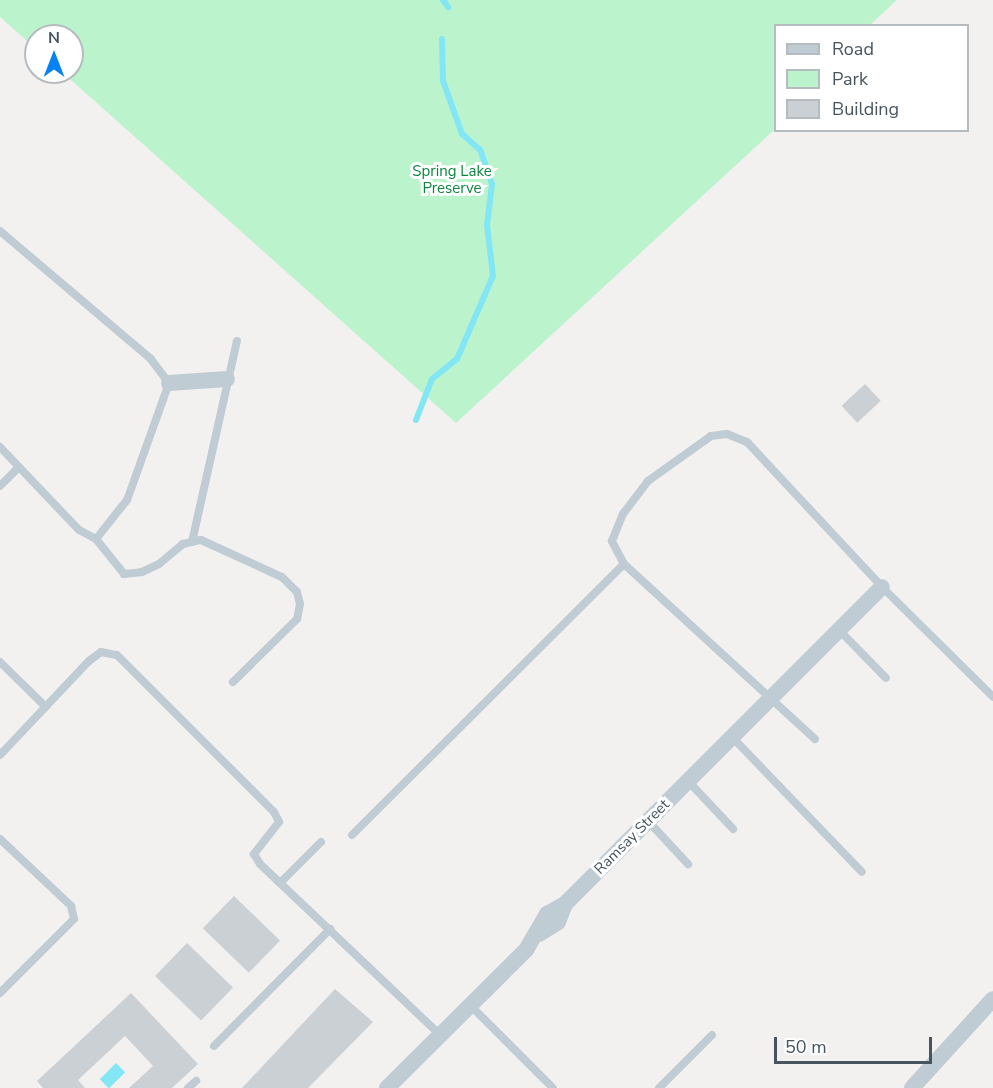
<!DOCTYPE html>
<html>
<head>
<meta charset="utf-8">
<style>
	body { margin:0 }
	#map { position:relative; width:993px; height:1088px; overflow:hidden; background:#f3f0f0; font-family:"Nunito Sans",sans-serif }
	div>[style] { position:absolute }
	.green>* { inset:0; background:#bbf4cc }
	.water>* { inset:0; background:#83e6f5; transform-origin:0 0 }
	.stream>* { height:6px; margin:-3px; padding:0 3px; transform-origin:3px; border-radius:3px; background:#83e6f5 }
	.building>* { inset:0; background:#cbd0d5; transform-origin:0 0 }
	.service>* { height:8px; margin:-4px; padding:0 4px; transform-origin:4px; border-radius:4px; background:#bfccd3 }
	.minor>* { height:16px; margin:-8px; padding:0 8px; transform-origin:8px; border-radius:8px; background:#bfccd3 }
	span { translate:-50% -50%; white-space:nowrap; text-align:center; line-height:1.15; -webkit-text-stroke:6px #fff; paint-order:stroke }
	.park-label { font-size:15px; color:#0e8340 }
	.street-label { font-size:15px; color:#46555f }
	.legend { position:absolute; left:774px; top:24px; width:195px; height:108px; box-sizing:border-box; background:#fff; border:2px solid #b5bbbf; margin:0; padding:8px 10px; list-style:none; font-size:18px; color:#46555f }
	.legend li { display:flex; align-items:center; gap:12px; height:30px }
	.legend b { width:30px; border:2px solid #b5bbbf }
	.north { position:absolute; left:24px; top:24px; width:60px; height:60px; box-sizing:border-box; background:#fff; border:2px solid #b5bbbf; border-radius:50%; rotate:0deg; font-size:16px; font-weight:700; line-height:24px; text-align:center; color:#46555f }
	.north::after { content:''; display:block; margin:auto; width:21px; height:27px; background:#0782f5; clip-path:polygon(50% 0,100% 100%,50% 72%,0 100%) }
	.scale { position:absolute; left:774px; top:1037px; width:158px; height:27px; box-sizing:border-box; border:3px solid #46555f; border-top:0; padding-left:8px; font-size:18px; line-height:21px; white-space:nowrap; color:#46555f; -webkit-text-stroke:4px #fff; paint-order:stroke }
</style>
</head>
<body>
<div id="map">
	<div class="green">
		<i style="clip-path:polygon(0 0,897px 0,870px 25px,776px 26px,775px 129px,456px 423px,62px 72px,72px 72px,72px 36px,36px 36px,36px 49px,0 17px)"></i>
	</div>
	<div class="water">
		<i style="left:116px;top:1063px;width:13px;height:23px;rotate:45deg"></i>
	</div>
	<div class="stream">
		<i style="left:443px;top:0;width:9px;rotate:54deg"></i>
		<i style="left:416px;top:420px;width:44px;rotate:-68.7deg"></i>
		<i style="left:432px;top:379px;width:32px;rotate:-39deg"></i>
		<i style="left:457px;top:359px;width:90px;rotate:-66.6deg"></i>
		<i style="left:493px;top:276px;width:51px;rotate:-96.7deg"></i>
		<i style="left:487px;top:225px;width:41px;rotate:-83deg"></i>
		<i style="left:492px;top:184px;width:36px;rotate:-109deg"></i>
		<i style="left:480px;top:150px;width:24px;rotate:-138deg"></i>
		<i style="left:462px;top:134px;width:56px;rotate:-109.7deg"></i>
		<i style="left:443px;top:81px;width:42px;rotate:-91.4deg"></i>
	</div>
	<div class="building">
		<i style="left:865px;top:384px;width:23px;height:32px;rotate:47deg"></i>
		<i style="left:234px;top:896px;width:64px;height:45px;rotate:44deg"></i>
		<i style="left:187px;top:943px;width:64px;height:46px;rotate:44deg"></i>
		<i style="clip-path:polygon(335px 989px,373px 1022px,308px 1088px,242px 1088px)"></i>
		<i style="clip-path:polygon(131px 993px,198px 1064px,172px 1088px,129px 1088px,153px 1066px,125px 1036px,78px 1080px,85px 1088px,43px 1088px,37px 1081px)"></i>
	</div>
	<div class="service">
		<i style="left:0;top:231px;width:197px;rotate:40.3deg"></i>
		<i style="left:150px;top:358px;width:31px;rotate:53deg"></i>
		<i style="left:169px;top:383px;width:124px;rotate:109.7deg"></i>
		<i style="left:127px;top:500px;width:50px;rotate:128.5deg"></i>
		<i style="left:96px;top:539px;width:19px;rotate:-152deg"></i>
		<i style="left:79px;top:530px;width:115px;rotate:-133.6deg"></i>
		<i style="left:0;top:486px;width:25px;rotate:-45deg"></i>
		<i style="left:96px;top:539px;width:45px;rotate:51.3deg"></i>
		<i style="left:124px;top:574px;width:18px;rotate:-6deg"></i>
		<i style="left:142px;top:572px;width:19px;rotate:-25deg"></i>
		<i style="left:159px;top:564px;width:31px;rotate:-40deg"></i>
		<i style="left:183px;top:544px;width:18px;rotate:-13deg"></i>
		<i style="left:201px;top:540px;width:89px;rotate:24.6deg"></i>
		<i style="left:282px;top:577px;width:21px;rotate:45deg"></i>
		<i style="left:297px;top:592px;width:12px;rotate:76deg"></i>
		<i style="left:300px;top:604px;width:15px;rotate:101deg"></i>
		<i style="left:297px;top:619px;width:90px;rotate:135.5deg"></i>
		<i style="left:192px;top:542px;width:206px;rotate:-77.4deg"></i>
		<i style="left:624px;top:564px;width:259px;rotate:42.5deg"></i>
		<i style="left:839px;top:630px;width:67px;rotate:45.6deg"></i>
		<i style="left:0;top:662px;width:64px;rotate:44.4deg"></i>
		<i style="left:732px;top:737px;width:187px;rotate:46.1deg"></i>
		<i style="left:0;top:755px;width:129px;rotate:-46.6deg"></i>
		<i style="left:89px;top:661px;width:15px;rotate:-37deg"></i>
		<i style="left:101px;top:652px;width:16px;rotate:11deg"></i>
		<i style="left:117px;top:655px;width:222px;rotate:45deg"></i>
		<i style="left:274px;top:812px;width:11px;rotate:63deg"></i>
		<i style="left:279px;top:822px;width:41px;rotate:128deg"></i>
		<i style="left:254px;top:854px;width:12px;rotate:59deg"></i>
		<i style="left:260px;top:864px;width:248px;rotate:43.5deg"></i>
		<i style="left:688px;top:781px;width:66px;rotate:46.8deg"></i>
		<i style="left:648px;top:821px;width:59px;rotate:47.1deg"></i>
		<i style="left:352px;top:835px;width:384px;rotate:-44.9deg"></i>
		<i style="left:624px;top:564px;width:26px;rotate:-118deg"></i>
		<i style="left:612px;top:541px;width:29px;rotate:-68deg"></i>
		<i style="left:623px;top:514px;width:41px;rotate:-52.9deg"></i>
		<i style="left:648px;top:481px;width:77px;rotate:-35.5deg"></i>
		<i style="left:711px;top:436px;width:16px;rotate:-7deg"></i>
		<i style="left:727px;top:434px;width:22px;rotate:22deg"></i>
		<i style="left:747px;top:442px;width:198px;rotate:47deg"></i>
		<i style="left:882px;top:587px;width:156px;rotate:44.7deg"></i>
		<i style="left:0;top:839px;width:98px;rotate:43.3deg"></i>
		<i style="left:71px;top:906px;width:13px;rotate:77deg"></i>
		<i style="left:74px;top:919px;width:105px;rotate:135deg"></i>
		<i style="left:280px;top:883px;width:58px;rotate:-45deg"></i>
		<i style="left:470px;top:1005px;width:117px;rotate:45deg"></i>
		<i style="left:214px;top:1046px;width:165px;rotate:-45.2deg"></i>
		<i style="left:188px;top:1088px;width:11px;rotate:-41deg"></i>
		<i style="left:659px;top:1088px;width:75px;rotate:-45deg"></i>
	</div>
	<div class="minor">
		<i style="left:169px;top:383px;width:58px;rotate:-3.9deg"></i>
		<i style="left:539px;top:934px;width:22px;rotate:-32deg"></i>
		<i style="left:558px;top:922px;width:19px;rotate:-69deg"></i>
		<i style="left:387px;top:1088px;width:196px;rotate:-44.8deg"></i>
		<i style="left:526px;top:950px;width:42px;rotate:-59.7deg"></i>
		<i style="left:547px;top:914px;width:21px;rotate:-29deg"></i>
		<i style="left:565px;top:904px;width:448px;rotate:-45deg"></i>
		<i style="left:912px;top:1088px;width:120px;rotate:-47.7deg"></i>
	</div>
	<div class="park-label">
		<span style="left:452px;top:180px">Spring Lake<br>Preserve</span>
	</div>
	<div class="street-label">
		<span style="left:632px;top:837px;rotate:-45deg">Ramsay Street</span>
	</div>
	<ul class="legend">
	<li><b style="height:8px;background:#bfccd3"></b>Road</li>
	<li><b style="height:16px;background:#bbf4cc"></b>Park</li>
	<li><b style="height:16px;background:#cbd0d5"></b>Building</li>
	</ul>
	<div class="north">N</div>
	<div class="scale">50 m</div>
</div>
</body>
</html>
